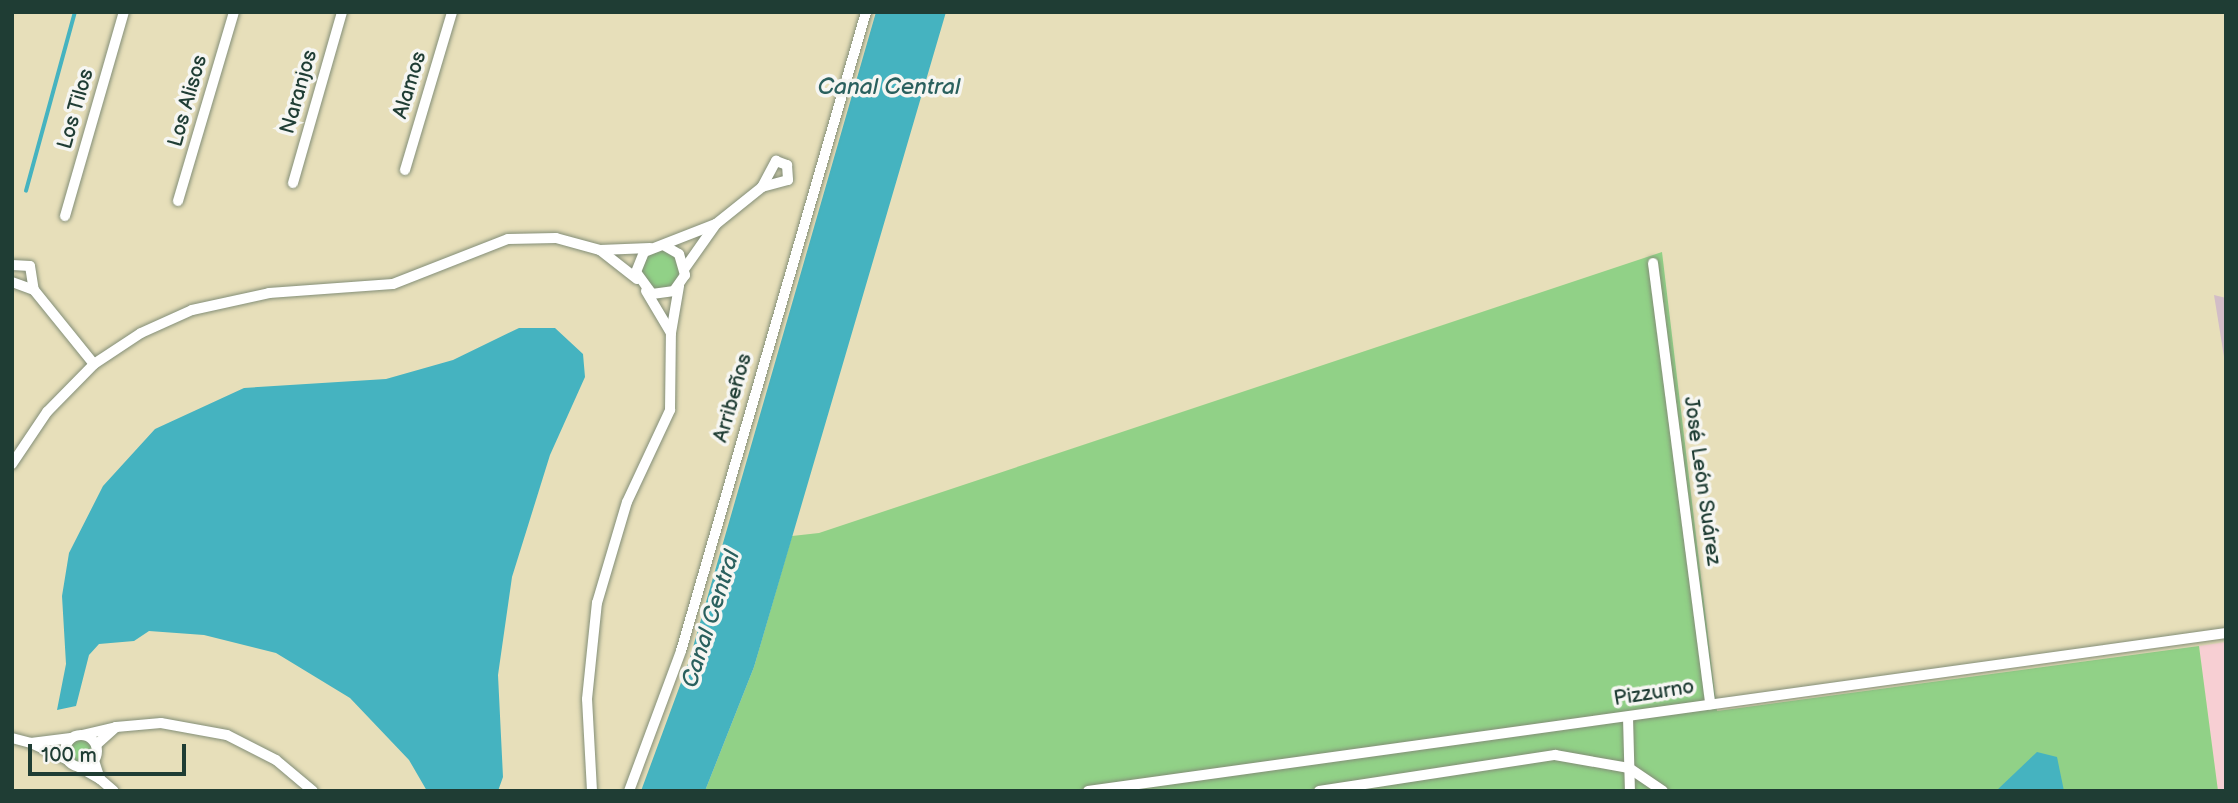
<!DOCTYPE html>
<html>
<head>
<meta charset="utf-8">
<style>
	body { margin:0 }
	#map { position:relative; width:2238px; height:803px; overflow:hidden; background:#e7dfba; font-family:"Balsamiq Sans",sans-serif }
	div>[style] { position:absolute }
	.built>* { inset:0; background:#f7cfd3 }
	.industrial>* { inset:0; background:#d2bdc7 }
	.green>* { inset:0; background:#91d187 }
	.round { border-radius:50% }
	.water>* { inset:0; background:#45b3c0 }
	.stream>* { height:3.5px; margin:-1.75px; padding:0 1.75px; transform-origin:1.75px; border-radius:1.75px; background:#45b3c0 }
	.roads { filter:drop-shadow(0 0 2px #838e77) drop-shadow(0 0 2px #838e77) }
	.street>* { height:10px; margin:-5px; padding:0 5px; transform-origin:5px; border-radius:5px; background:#fff }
	.street>.ring { margin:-5px; padding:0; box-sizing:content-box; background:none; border:10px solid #fff; border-radius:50% }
	span { translate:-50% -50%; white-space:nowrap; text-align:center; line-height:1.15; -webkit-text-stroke:7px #f6f6f2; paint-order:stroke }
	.street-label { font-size:21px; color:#1f3d34 }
	.water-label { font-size:23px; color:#2a605e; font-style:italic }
	.frame { position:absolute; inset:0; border:14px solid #1f3d34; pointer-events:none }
	.scale { position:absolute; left:28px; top:744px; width:158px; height:32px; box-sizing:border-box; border:4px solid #1f3d34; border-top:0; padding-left:9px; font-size:21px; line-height:24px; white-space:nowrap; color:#1f3d34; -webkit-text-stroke:5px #f6f6f2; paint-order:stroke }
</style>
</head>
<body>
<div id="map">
	<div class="built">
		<i style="clip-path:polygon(2226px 642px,2226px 791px,2218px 791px,2199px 646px)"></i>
	</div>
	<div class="industrial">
		<i style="clip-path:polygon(2214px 295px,2226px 298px,2226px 369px)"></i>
	</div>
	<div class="green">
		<i class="round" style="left:641px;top:250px;width:40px;height:40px"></i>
		<i style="clip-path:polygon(1662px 252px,1717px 711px,2199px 646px,2218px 791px,705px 791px,754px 667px,792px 536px,819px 533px)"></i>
		<i class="round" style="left:70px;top:739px;width:24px;height:24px"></i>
	</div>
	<div class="water">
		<i style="clip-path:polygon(876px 12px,946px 12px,754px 667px,705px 791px,641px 791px,689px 661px)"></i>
		<i style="clip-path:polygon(519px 328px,555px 328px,583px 354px,585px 377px,550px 455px,512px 577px,498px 675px,503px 777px,498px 791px,427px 791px,409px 760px,350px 698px,276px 653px,204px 635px,149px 631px,134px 641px,99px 644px,89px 655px,76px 706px,57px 710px,66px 664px,62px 596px,69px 553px,103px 486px,155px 429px,244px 388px,386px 379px,453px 360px)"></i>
		<i style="clip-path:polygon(2037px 752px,2057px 757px,2064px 791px,1996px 791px)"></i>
	</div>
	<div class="stream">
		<i style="left:26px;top:191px;width:186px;rotate:-74.7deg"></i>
	</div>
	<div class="roads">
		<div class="street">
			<i style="left:776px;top:161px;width:12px;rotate:20deg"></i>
			<i style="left:787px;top:165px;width:15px;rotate:86deg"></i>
			<i style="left:788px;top:180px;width:27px;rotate:165deg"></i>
			<i style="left:762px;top:187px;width:30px;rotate:-62deg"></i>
			<i style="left:405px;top:170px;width:165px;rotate:-73.4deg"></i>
			<i style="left:293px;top:183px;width:178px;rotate:-74deg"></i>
			<i style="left:178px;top:201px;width:197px;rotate:-73.5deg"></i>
			<i style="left:65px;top:216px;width:212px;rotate:-73.9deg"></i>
			<i style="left:716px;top:224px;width:59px;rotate:-38.8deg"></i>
			<i style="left:665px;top:246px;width:16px;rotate:30deg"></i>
			<i style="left:679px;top:254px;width:22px;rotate:74deg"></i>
			<i style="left:685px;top:275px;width:19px;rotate:125deg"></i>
			<i style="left:674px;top:291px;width:22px;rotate:172deg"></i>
			<i style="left:652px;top:294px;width:27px;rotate:-126deg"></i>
			<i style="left:636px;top:272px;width:22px;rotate:-68deg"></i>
			<i style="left:644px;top:252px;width:77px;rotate:-21.3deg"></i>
			<i style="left:716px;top:224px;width:54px;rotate:125.2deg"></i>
			<i style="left:1653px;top:263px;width:445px;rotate:82.6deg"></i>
			<i style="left:12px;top:265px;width:18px;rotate:3deg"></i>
			<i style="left:30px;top:266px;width:24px;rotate:81deg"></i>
			<i style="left:34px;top:290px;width:23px;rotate:-160deg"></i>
			<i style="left:637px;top:279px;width:47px;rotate:-141.9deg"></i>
			<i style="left:600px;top:250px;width:50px;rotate:-2.3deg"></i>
			<i style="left:34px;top:290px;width:95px;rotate:51deg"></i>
			<i style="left:646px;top:291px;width:49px;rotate:59.2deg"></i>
			<i style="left:671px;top:333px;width:48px;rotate:-80.3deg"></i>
			<i style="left:12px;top:464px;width:63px;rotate:-56.1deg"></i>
			<i style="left:47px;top:412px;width:67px;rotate:-45.6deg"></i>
			<i style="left:94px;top:364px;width:56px;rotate:-33.4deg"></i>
			<i style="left:141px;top:333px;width:56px;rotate:-24.3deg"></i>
			<i style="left:192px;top:310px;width:79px;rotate:-12.4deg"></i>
			<i style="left:269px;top:293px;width:124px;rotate:-4.2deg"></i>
			<i style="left:393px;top:284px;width:123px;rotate:-21.4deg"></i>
			<i style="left:508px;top:239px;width:48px;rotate:-1.2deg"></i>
			<i style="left:556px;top:238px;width:46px;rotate:15.3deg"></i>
			<i style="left:1628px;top:717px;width:74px;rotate:88.5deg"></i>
			<i style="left:116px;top:727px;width:45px;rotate:-5.1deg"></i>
			<i style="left:161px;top:723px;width:67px;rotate:10.3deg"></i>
			<i style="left:227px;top:735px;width:55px;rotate:27deg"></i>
			<i style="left:276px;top:760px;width:48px;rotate:40deg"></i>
			<i style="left:82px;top:735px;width:35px;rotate:-13deg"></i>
			<i style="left:116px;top:727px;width:27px;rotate:138deg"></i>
			<i class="ring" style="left:65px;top:735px;width:22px;height:22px"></i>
			<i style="left:12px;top:738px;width:20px;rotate:15deg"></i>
			<i style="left:68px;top:760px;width:41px;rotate:-155.3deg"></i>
			<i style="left:31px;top:743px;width:40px;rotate:-7.1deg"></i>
			<i style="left:79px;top:767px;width:24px;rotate:30deg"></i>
			<i style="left:100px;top:779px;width:19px;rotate:-108deg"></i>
			<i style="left:100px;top:779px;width:18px;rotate:41deg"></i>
			<i style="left:592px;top:791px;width:92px;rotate:-93.1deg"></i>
			<i style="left:587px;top:699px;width:97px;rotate:-84.1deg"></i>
			<i style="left:597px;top:603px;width:105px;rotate:-73.5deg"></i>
			<i style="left:627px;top:502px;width:102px;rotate:-64.9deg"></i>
			<i style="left:670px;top:410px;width:77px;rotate:-89.3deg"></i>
			<i style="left:629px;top:791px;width:149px;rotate:-69.6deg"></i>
			<i style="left:681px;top:651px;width:665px;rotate:-73.85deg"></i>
			<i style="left:1088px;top:791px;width:1149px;rotate:-7.9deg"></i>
			<i style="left:1319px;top:791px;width:239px;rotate:-8.7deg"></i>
			<i style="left:1555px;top:755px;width:75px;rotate:10deg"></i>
			<i style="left:1629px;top:768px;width:41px;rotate:34.1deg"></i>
		</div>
	</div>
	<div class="street-label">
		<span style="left:410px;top:85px;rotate:-73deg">Alamos</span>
		<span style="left:299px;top:92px;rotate:-74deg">Naranjos</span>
		<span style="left:188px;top:101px;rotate:-74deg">Los Alisos</span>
		<span style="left:76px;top:109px;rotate:-74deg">Los Tilos</span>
		<span style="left:733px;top:398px;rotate:-74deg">Arribeños</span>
		<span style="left:1702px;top:481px;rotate:82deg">José León Suárez</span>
		<span style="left:1654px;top:693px;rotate:-9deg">Pizzurno</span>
	</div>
	<div class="water-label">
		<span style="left:889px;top:87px">Canal Central</span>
		<span style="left:711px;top:619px;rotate:-72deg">Canal Central</span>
	</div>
	<div class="frame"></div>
	<div class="scale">100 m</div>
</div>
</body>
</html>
